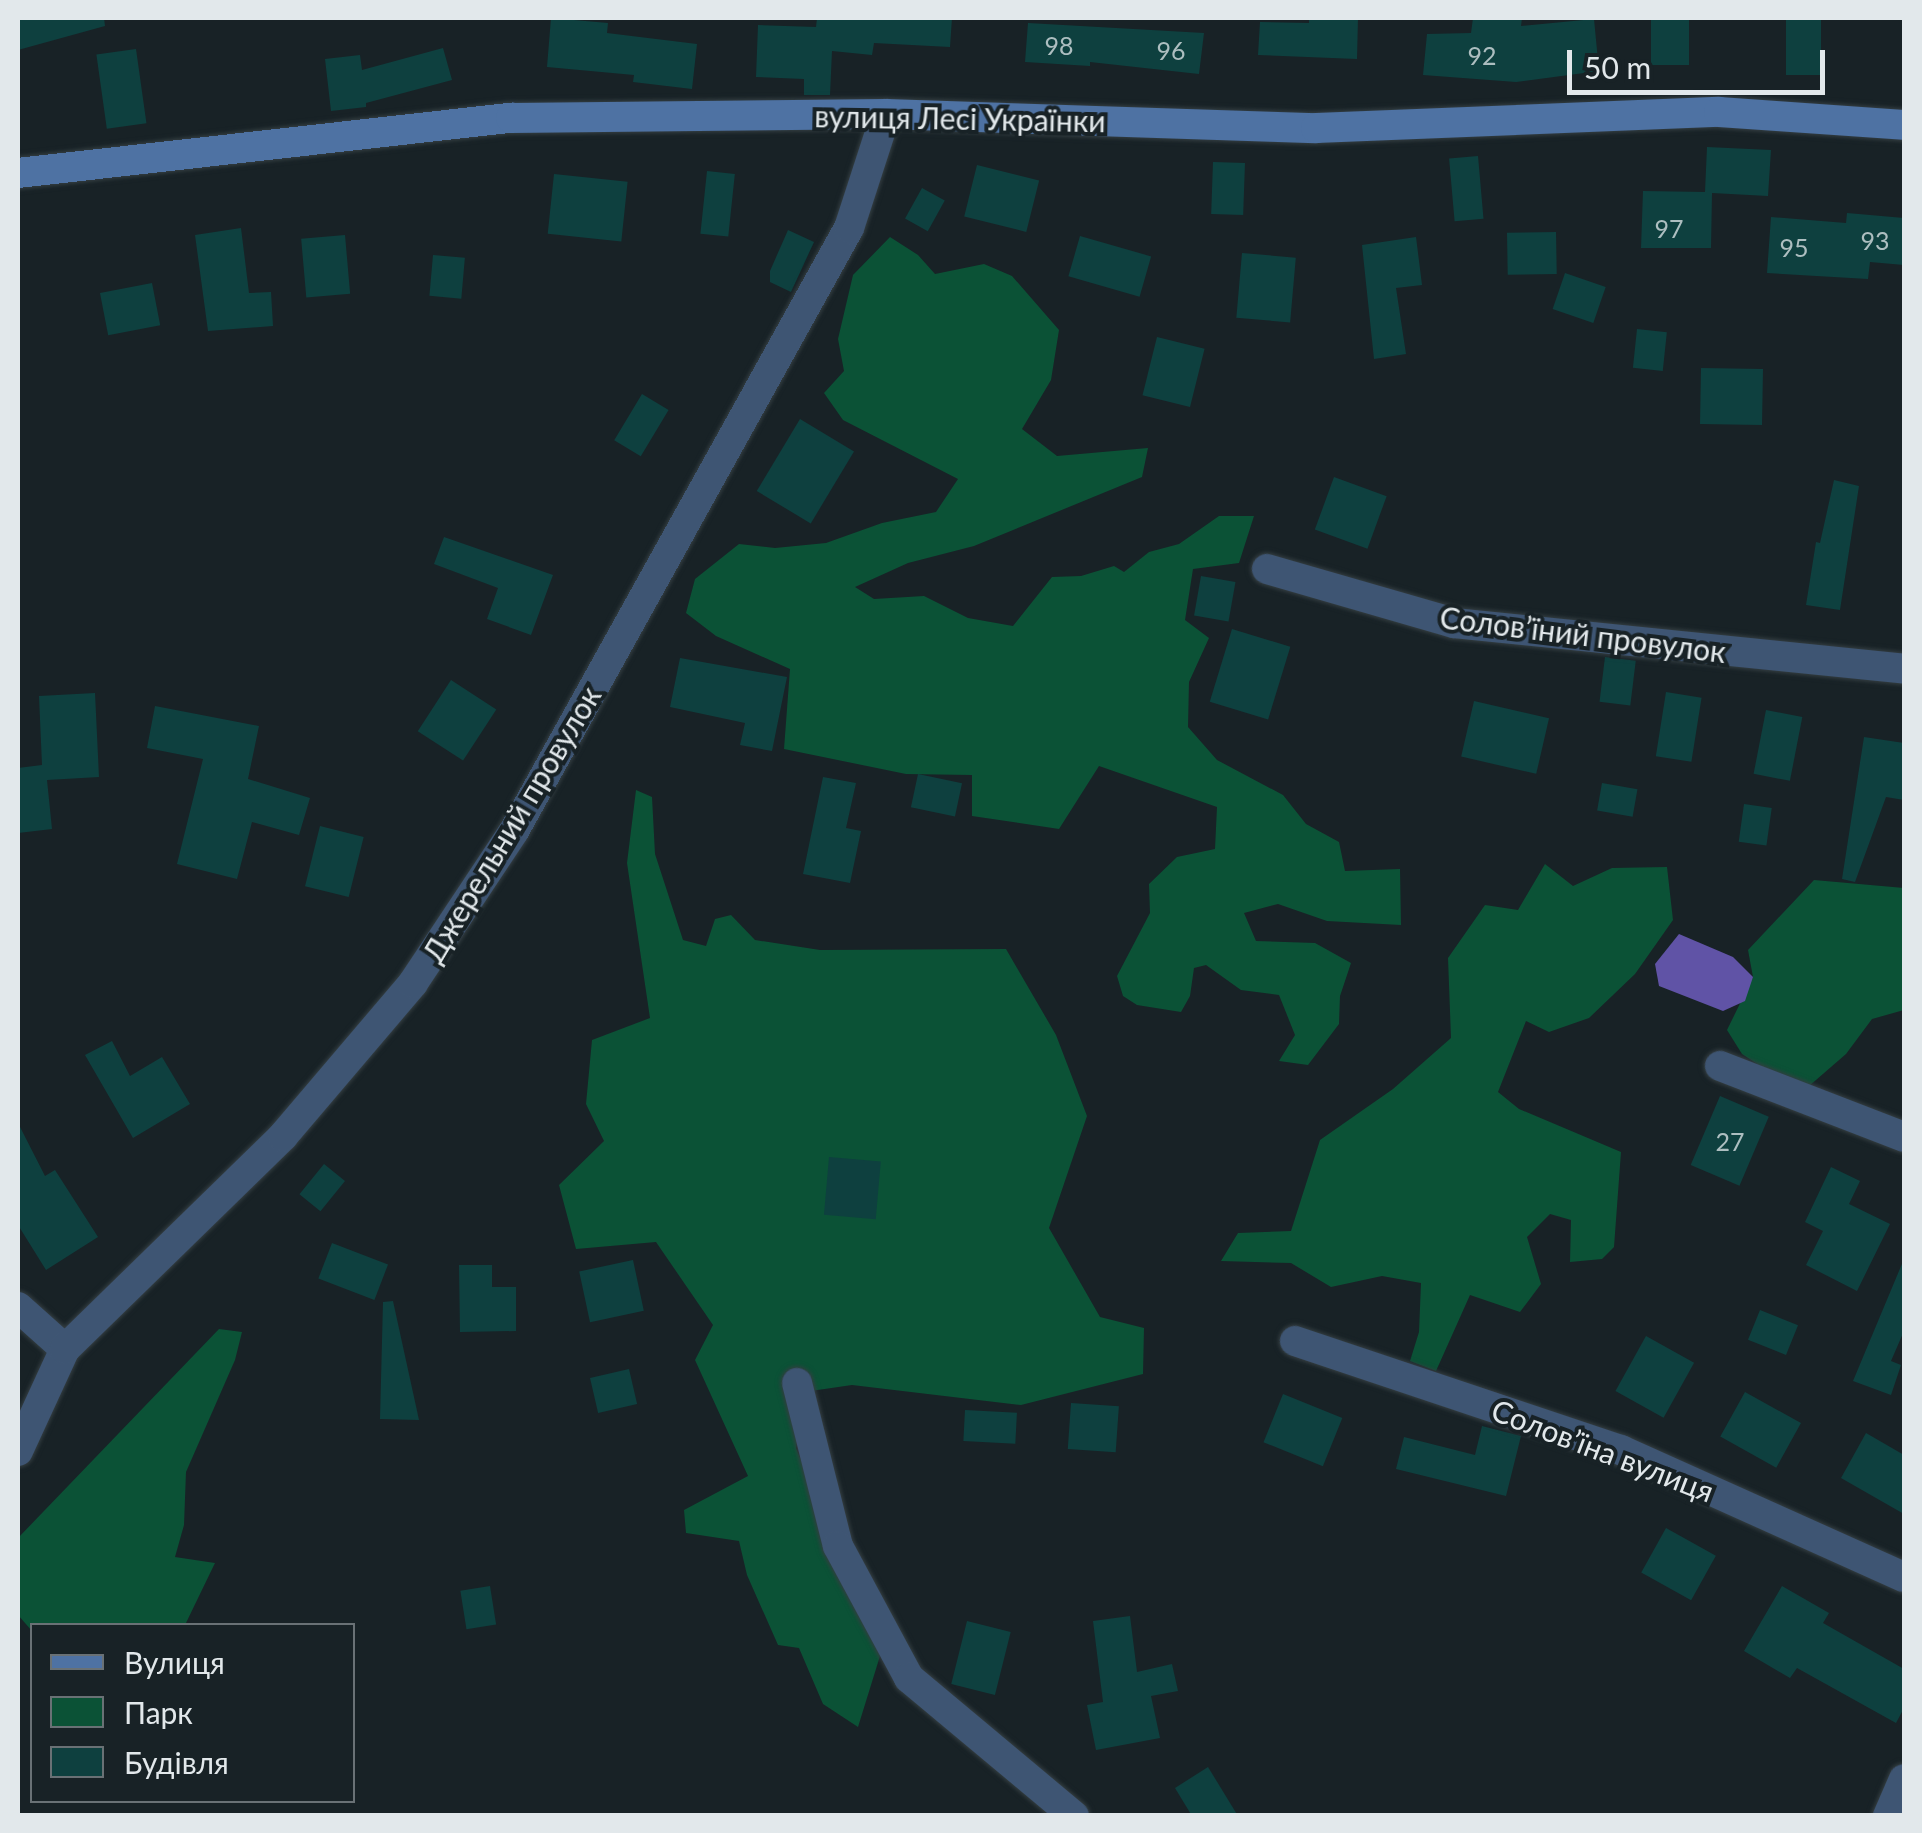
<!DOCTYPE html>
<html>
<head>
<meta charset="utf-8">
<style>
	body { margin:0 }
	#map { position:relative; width:1922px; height:1833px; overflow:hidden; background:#182226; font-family:Lato,sans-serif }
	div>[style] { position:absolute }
	.green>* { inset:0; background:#0b5236 }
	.water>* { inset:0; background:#6053a6 }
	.building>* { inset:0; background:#0e403f; transform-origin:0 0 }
	.roads { filter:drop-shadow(0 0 2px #343e42) drop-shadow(0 0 2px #343e42) }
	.street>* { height:30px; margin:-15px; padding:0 15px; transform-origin:15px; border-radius:15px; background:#3e5573 }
	.secondary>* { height:30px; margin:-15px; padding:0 15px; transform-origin:15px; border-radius:15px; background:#4e72a3 }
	span { translate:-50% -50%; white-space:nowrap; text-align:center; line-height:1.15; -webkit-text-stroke:8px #182226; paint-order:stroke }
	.number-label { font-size:25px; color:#adbec0 }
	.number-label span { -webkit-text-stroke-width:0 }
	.street-label { font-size:30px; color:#e2e8eb }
	.frame { position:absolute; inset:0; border:20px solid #e2e8eb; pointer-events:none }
	.legend { position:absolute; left:30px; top:1623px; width:325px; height:180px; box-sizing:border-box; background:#182226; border:2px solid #697175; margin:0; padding:12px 18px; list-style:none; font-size:30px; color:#e2e8eb }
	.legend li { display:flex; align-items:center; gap:20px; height:50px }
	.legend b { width:50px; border:2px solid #697175 }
	.scale { position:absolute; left:1567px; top:50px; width:258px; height:45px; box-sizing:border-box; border:5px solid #e2e8eb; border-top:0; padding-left:12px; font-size:30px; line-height:35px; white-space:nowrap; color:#e2e8eb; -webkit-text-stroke:8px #182226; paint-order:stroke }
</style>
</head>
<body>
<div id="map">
	<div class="green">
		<i style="clip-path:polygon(890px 237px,918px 255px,935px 274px,984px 264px,1012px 276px,1059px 330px,1051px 380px,1022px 429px,1057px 456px,1148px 448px,1142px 477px,974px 546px,908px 563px,855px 587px,874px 599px,924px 596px,968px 618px,1013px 626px,1052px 577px,1081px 576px,1114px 566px,1124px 572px,1149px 552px,1179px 544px,1219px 516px,1254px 516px,1239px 563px,1193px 569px,1185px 620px,1209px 638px,1189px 682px,1188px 727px,1217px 760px,1283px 795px,1306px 824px,1339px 842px,1345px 871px,1400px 869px,1401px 925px,1327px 921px,1278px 904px,1244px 913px,1256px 941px,1315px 943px,1351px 963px,1340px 996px,1339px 1024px,1308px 1065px,1279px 1061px,1295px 1035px,1279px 995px,1241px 990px,1206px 965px,1194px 968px,1190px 996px,1181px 1012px,1137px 1005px,1123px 996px,1117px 976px,1150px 913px,1149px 884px,1177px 857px,1215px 849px,1217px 807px,1099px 766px,1059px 829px,972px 816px,972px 775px,906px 774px,784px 749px,790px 669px,716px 636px,686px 613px,695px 579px,739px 544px,775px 548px,826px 543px,882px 523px,936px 512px,958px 479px,843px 420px,824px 393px,844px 371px,838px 339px,853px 275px)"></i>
		<i style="clip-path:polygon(636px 790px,652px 797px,655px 854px,683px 940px,706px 946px,715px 919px,731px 915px,755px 940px,820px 950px,1006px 949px,1056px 1035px,1087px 1116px,1049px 1228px,1100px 1317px,1144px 1328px,1143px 1374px,1021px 1405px,852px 1385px,804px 1392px,796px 1448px,880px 1656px,858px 1727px,823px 1704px,799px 1648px,778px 1645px,747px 1575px,739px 1541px,686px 1533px,684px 1510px,748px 1476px,695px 1360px,713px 1325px,656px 1242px,576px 1249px,559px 1185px,604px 1141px,586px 1104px,592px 1040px,650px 1018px,627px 863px)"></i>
		<i style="clip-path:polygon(1545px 864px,1573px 886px,1612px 868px,1667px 867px,1673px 920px,1635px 974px,1589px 1018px,1549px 1032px,1526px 1021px,1498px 1092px,1519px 1109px,1621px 1152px,1614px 1247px,1602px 1259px,1570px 1262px,1571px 1220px,1550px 1214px,1527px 1237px,1541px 1284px,1520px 1312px,1470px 1295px,1436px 1371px,1410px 1361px,1419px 1332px,1421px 1283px,1382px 1276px,1331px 1287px,1291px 1263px,1221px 1261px,1238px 1233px,1291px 1231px,1320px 1140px,1393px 1089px,1451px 1038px,1448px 958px,1485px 905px,1518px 910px)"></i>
		<i style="clip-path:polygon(1814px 880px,1904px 888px,1904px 1010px,1872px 1019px,1846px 1054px,1801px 1093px,1742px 1054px,1727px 1030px,1753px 977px,1748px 950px)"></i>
		<i style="clip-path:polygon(219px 1329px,242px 1332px,235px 1360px,186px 1472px,184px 1525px,175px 1557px,215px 1563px,185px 1625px,32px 1626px,32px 1631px,18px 1615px,18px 1538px)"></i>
	</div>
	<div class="water">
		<i style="clip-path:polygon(1679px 934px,1733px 957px,1753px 977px,1745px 1001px,1723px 1011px,1659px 986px,1655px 964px)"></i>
	</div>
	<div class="building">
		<i style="clip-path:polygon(18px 18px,104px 18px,105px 26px,18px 50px)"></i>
		<i style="clip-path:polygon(551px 18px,608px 23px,607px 33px,697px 44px,692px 89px,633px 82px,634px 75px,547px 67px)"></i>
		<i style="clip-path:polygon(817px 18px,952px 18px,950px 47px,874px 43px,872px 55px,832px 51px,830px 95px,804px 95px,804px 79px,756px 77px,758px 25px,816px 27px)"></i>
		<i style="clip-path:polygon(1309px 18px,1358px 18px,1357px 59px,1258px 55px,1260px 22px,1309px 23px)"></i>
		<i style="clip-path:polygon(1473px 18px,1522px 18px,1521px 26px,1594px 19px,1599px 71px,1516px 82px,1423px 75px,1427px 34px,1471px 33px)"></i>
		<i style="left:1651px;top:18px;width:38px;height:47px"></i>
		<i style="left:1786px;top:18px;width:35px;height:57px"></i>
		<i style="clip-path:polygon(1028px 23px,1204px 33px,1199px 74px,1090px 62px,1090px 66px,1025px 62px)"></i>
		<i style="clip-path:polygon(443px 48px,452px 80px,366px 103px,366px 107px,331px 111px,325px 59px,360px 55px,362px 70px)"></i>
		<i style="left:136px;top:49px;width:75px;height:40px;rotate:82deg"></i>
		<i style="clip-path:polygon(1707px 147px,1771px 150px,1768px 196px,1712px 193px,1711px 248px,1641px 248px,1643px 191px,1705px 192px)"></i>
		<i style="left:1478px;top:156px;width:63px;height:29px;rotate:85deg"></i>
		<i style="left:1213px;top:162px;width:32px;height:52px;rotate:2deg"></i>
		<i style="left:977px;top:165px;width:64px;height:53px;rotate:14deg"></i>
		<i style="left:707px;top:171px;width:28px;height:63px;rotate:6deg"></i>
		<i style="left:554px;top:174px;width:74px;height:60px;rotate:6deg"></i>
		<i style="left:922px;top:188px;width:26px;height:35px;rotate:29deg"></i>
		<i style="clip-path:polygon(1847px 213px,1904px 218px,1904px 265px,1870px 262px,1868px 279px,1767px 273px,1771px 217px,1846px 223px)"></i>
		<i style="clip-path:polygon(241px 228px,249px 293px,271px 292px,273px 326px,208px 331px,195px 235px)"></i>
		<i style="clip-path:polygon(788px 230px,814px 242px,791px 292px,770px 282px,770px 271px)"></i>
		<i style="left:1556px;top:232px;width:42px;height:49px;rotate:89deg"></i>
		<i style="left:345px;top:235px;width:59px;height:44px;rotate:85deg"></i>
		<i style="left:1080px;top:236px;width:74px;height:42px;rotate:16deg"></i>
		<i style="clip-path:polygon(1416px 237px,1422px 285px,1396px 288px,1406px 354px,1374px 359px,1362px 245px)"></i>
		<i style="left:1242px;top:253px;width:54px;height:65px;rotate:5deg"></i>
		<i style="left:433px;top:255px;width:32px;height:41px;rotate:5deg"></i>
		<i style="left:1565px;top:273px;width:43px;height:38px;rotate:19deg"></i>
		<i style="left:152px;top:283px;width:43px;height:53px;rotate:79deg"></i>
		<i style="left:1637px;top:329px;width:30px;height:39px;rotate:6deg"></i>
		<i style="left:1157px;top:337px;width:49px;height:60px;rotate:14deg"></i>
		<i style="left:1701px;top:368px;width:62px;height:56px;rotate:1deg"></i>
		<i style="left:642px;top:394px;width:31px;height:54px;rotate:31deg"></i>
		<i style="left:800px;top:419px;width:63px;height:84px;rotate:31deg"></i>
		<i style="left:1334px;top:477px;width:56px;height:56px;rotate:20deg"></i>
		<i style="clip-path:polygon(1834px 480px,1859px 486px,1840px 610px,1806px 605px,1816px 542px,1820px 543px)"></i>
		<i style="clip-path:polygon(444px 537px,553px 575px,531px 635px,487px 619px,498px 588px,434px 564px)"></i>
		<i style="left:1201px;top:576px;width:35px;height:40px;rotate:10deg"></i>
		<i style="left:1232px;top:629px;width:61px;height:76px;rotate:17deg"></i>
		<i style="left:1605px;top:657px;width:31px;height:45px;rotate:7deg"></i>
		<i style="clip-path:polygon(680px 658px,787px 677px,772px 751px,740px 745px,745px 723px,670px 707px)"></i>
		<i style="left:451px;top:680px;width:54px;height:61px;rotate:33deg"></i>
		<i style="left:1666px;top:692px;width:36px;height:65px;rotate:9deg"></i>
		<i style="clip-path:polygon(95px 693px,99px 777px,47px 780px,52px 829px,18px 833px,18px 768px,42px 765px,39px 696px)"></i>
		<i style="left:1474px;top:701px;width:77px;height:57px;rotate:13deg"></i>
		<i style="clip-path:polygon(155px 706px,259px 726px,248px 779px,310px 798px,299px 835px,252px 822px,237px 879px,177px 864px,203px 759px,147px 748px)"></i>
		<i style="left:1766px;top:710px;width:37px;height:65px;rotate:11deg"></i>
		<i style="clip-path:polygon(1864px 737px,1904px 743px,1904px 800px,1886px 797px,1855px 882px,1842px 879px)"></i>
		<i style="left:918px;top:774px;width:45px;height:34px;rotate:12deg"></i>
		<i style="clip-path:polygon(823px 777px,856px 783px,846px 828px,861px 831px,850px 883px,803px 874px)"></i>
		<i style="left:1602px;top:783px;width:36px;height:28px;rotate:10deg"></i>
		<i style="left:1744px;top:804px;width:28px;height:38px;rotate:8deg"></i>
		<i style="left:320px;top:826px;width:45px;height:62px;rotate:14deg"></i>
		<i style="clip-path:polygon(112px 1041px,130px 1076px,162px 1057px,190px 1104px,133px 1138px,85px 1055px)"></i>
		<i style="left:1720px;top:1096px;width:53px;height:75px;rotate:23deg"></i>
		<i style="clip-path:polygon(18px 1123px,45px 1176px,55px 1170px,98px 1237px,46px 1270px,18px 1225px)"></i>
		<i style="left:829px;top:1157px;width:52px;height:58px;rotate:5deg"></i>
		<i style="left:324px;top:1164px;width:27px;height:39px;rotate:39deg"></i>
		<i style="clip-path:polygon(1831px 1167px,1860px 1181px,1849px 1204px,1890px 1224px,1857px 1291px,1806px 1265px,1823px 1231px,1805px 1222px)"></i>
		<i style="left:332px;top:1243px;width:60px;height:38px;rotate:21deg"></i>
		<i style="clip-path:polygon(1904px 1259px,1904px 1331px,1891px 1361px,1901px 1365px,1891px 1395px,1853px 1381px)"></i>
		<i style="left:633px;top:1260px;width:52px;height:55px;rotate:78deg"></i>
		<i style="clip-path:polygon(459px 1265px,492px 1265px,492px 1287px,516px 1287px,516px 1331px,460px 1332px)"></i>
		<i style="clip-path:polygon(393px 1301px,419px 1420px,380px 1419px,383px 1302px)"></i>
		<i style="left:1760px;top:1310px;width:41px;height:32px;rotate:22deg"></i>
		<i style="left:1646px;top:1336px;width:55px;height:63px;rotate:29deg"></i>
		<i style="left:629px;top:1369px;width:36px;height:40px;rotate:77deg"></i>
		<i style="left:1745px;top:1392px;width:64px;height:51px;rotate:29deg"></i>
		<i style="left:1283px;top:1394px;width:64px;height:52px;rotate:22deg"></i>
		<i style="left:1071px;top:1403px;width:48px;height:46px;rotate:4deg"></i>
		<i style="left:965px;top:1410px;width:52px;height:31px;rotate:3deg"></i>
		<i style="clip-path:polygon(1482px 1426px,1521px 1436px,1506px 1496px,1396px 1469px,1404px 1437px,1475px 1455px)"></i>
		<i style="clip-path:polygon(1866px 1433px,1904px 1455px,1904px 1514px,1841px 1478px)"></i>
		<i style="left:1666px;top:1528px;width:57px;height:51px;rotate:29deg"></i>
		<i style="left:490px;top:1586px;width:39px;height:30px;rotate:81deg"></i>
		<i style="clip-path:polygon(1782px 1586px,1829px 1613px,1823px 1623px,1904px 1669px,1904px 1708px,1896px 1723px,1797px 1668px,1790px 1678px,1744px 1651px)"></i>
		<i style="clip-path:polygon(1130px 1616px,1137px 1672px,1172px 1664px,1178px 1691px,1151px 1696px,1160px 1738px,1096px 1750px,1087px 1705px,1103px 1702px,1093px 1621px)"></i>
		<i style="left:967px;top:1621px;width:45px;height:65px;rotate:14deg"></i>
		<i style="clip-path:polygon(1208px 1767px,1238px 1816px,1192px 1816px,1175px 1788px)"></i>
	</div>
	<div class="roads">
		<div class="street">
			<i style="left:1267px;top:569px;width:195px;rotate:16.1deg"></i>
			<i style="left:1454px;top:623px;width:452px;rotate:5.8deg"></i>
			<i style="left:1720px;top:1066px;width:197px;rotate:21.1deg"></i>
			<i style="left:18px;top:1307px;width:63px;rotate:41.8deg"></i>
			<i style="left:1295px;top:1341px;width:344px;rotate:18.5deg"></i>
			<i style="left:1621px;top:1450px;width:310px;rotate:24.2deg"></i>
			<i style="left:797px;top:1383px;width:168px;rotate:75.9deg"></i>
			<i style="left:838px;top:1546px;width:150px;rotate:61.7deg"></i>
			<i style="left:909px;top:1678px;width:215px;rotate:39.9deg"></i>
			<i style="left:18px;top:1451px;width:112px;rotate:-65.3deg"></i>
			<i style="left:65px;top:1349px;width:305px;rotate:-44.3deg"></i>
			<i style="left:283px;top:1136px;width:201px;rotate:-49.6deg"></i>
			<i style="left:413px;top:983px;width:182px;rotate:-56.4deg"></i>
			<i style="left:514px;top:831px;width:690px;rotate:-60.95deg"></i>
			<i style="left:849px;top:228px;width:120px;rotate:-72deg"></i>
			<i style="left:1888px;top:1816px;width:40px;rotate:-66.6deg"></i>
		</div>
		<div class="secondary">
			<i style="left:18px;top:173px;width:496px;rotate:-6.4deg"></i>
			<i style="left:511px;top:118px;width:375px;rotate:-0.6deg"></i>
			<i style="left:886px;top:114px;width:430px;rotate:1.9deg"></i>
			<i style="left:1316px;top:128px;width:403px;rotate:-2.3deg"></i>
			<i style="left:1719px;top:112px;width:185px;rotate:4deg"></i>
		</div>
	</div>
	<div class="number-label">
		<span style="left:1059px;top:45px">98</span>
		<span style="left:1171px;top:50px">96</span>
		<span style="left:1482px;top:55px">92</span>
		<span style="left:1669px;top:228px">97</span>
		<span style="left:1875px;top:240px">93</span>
		<span style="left:1794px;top:247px">95</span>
		<span style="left:1730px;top:1141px">27</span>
	</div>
	<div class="street-label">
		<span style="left:960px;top:118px;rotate:1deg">вулиця Лесі Українки</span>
		<span style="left:1583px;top:634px;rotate:7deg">Соловʼїний провулок</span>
		<span style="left:511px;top:824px;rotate:-59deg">Джерельний провулок</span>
		<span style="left:1603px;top:1450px;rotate:21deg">Соловʼїна вулиця</span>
	</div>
	<div class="frame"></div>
	<ul class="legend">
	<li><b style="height:12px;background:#4e72a3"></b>Вулиця</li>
	<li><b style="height:28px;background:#0b5236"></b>Парк</li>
	<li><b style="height:28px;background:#0e403f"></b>Будівля</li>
	</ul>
	<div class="scale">50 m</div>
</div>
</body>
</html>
